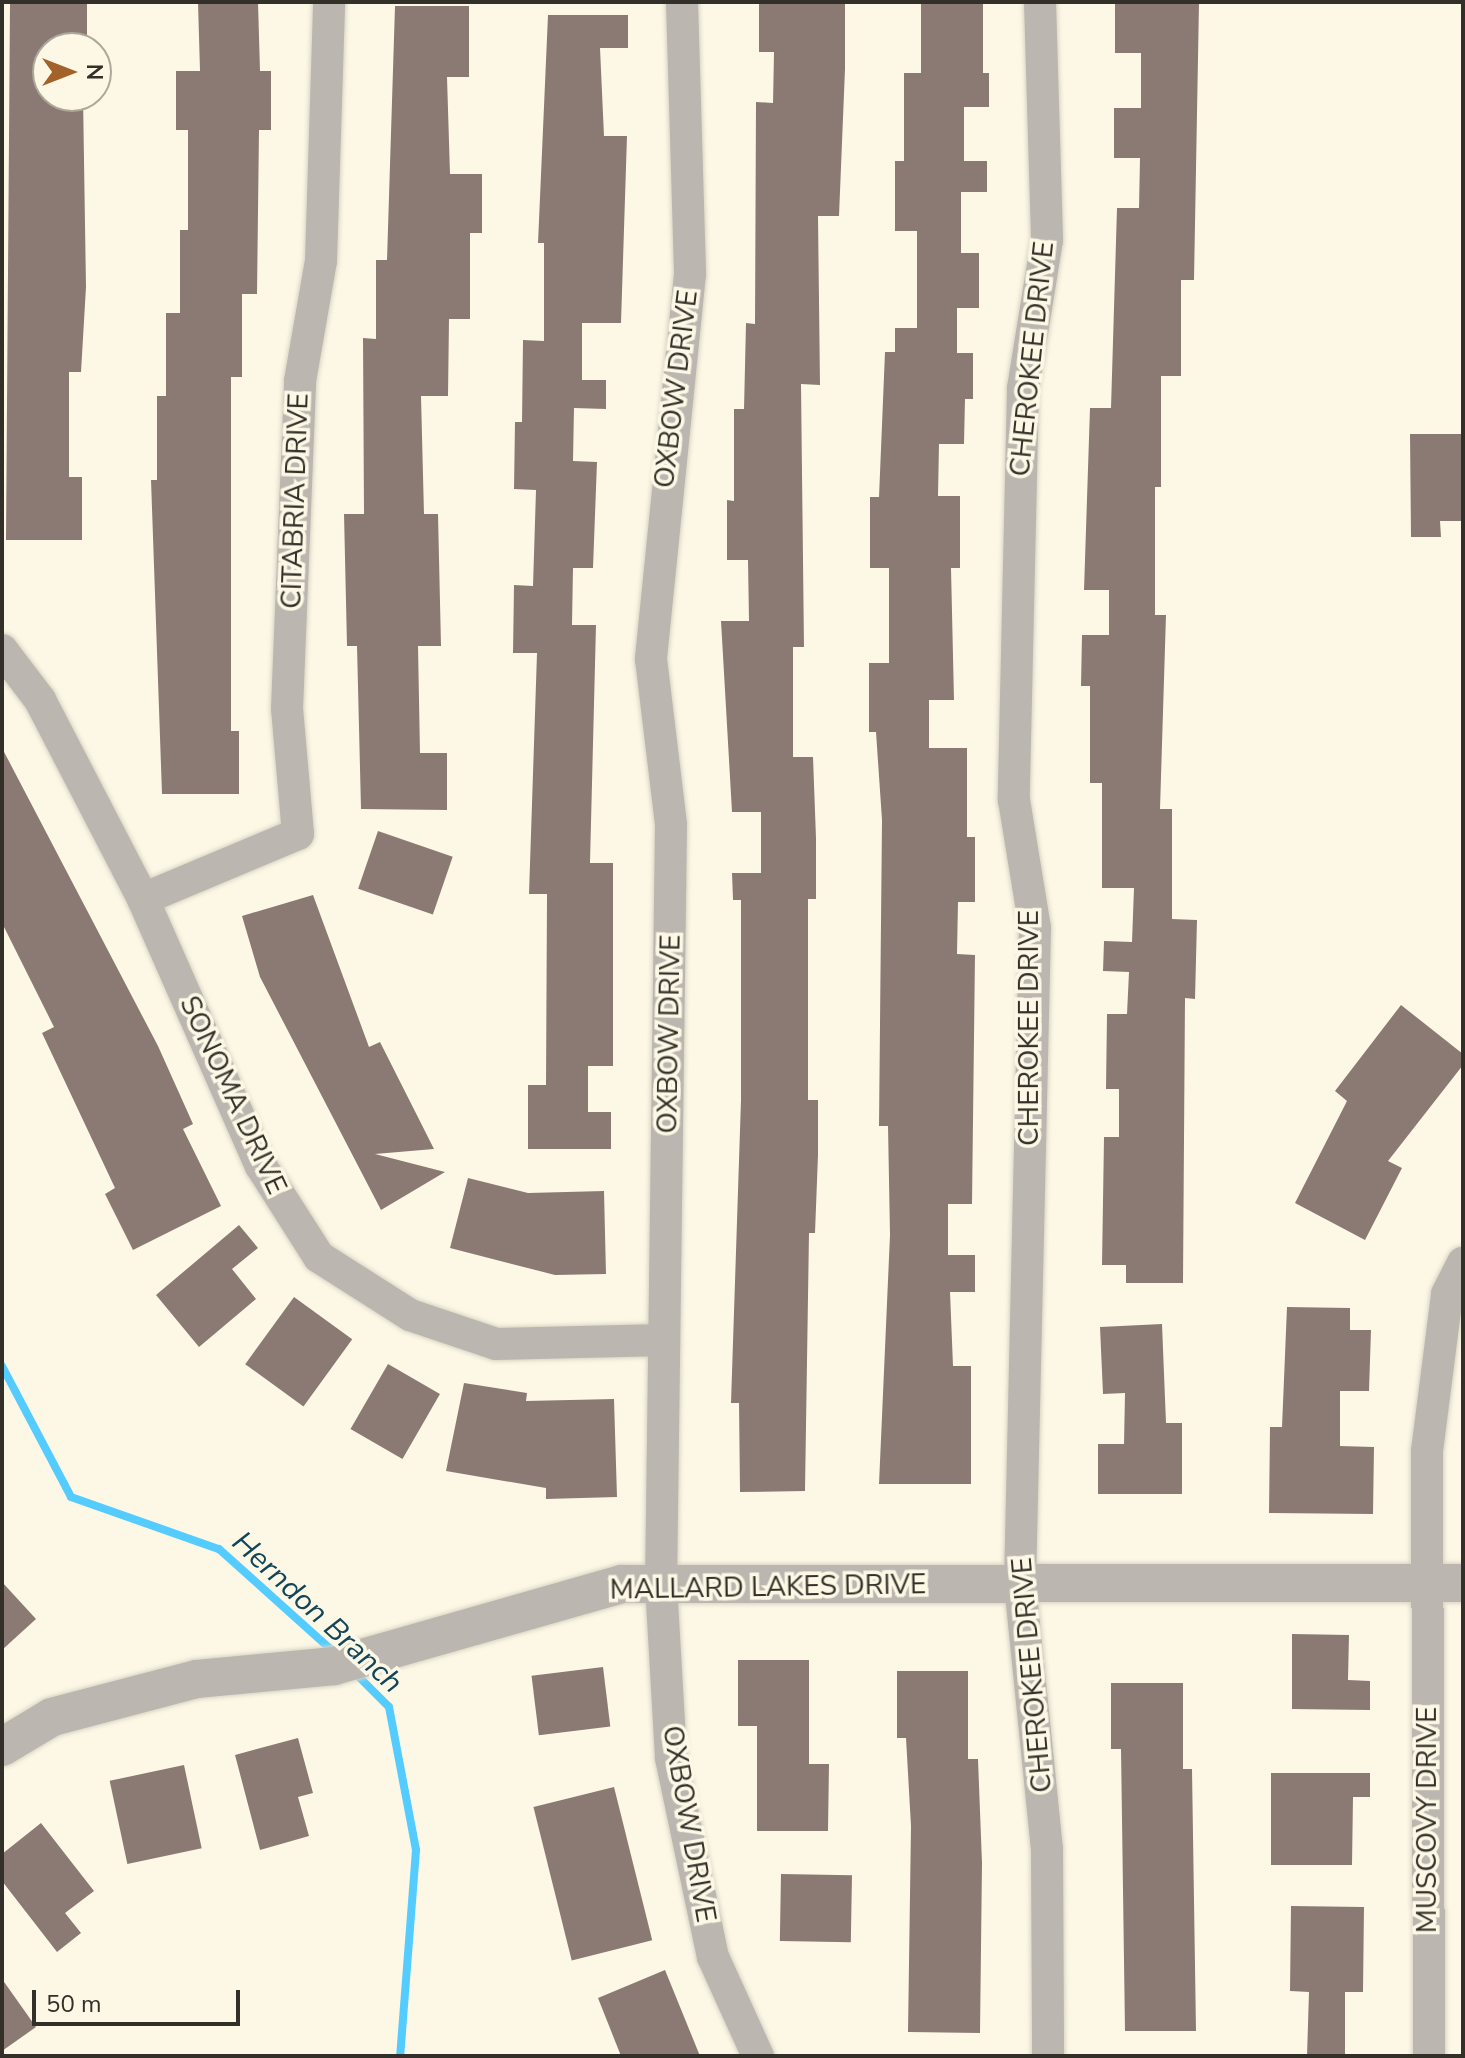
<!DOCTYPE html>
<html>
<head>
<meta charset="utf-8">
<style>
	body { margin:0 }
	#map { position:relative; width:1465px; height:2058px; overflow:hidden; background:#fdf8e6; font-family:"Nunito Sans",sans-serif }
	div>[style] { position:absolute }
	.stream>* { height:8px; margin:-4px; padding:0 4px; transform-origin:4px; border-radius:4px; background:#5cf }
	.building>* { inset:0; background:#8b7a74; transform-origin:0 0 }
	.roads { filter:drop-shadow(0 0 2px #d8d4c4) drop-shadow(0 0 2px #d8d4c4) }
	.minor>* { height:32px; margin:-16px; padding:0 16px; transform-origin:16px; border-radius:16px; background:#bbb7b0 }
	.tertiary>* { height:38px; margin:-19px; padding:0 19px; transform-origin:19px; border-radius:19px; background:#bbb7b0 }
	span { translate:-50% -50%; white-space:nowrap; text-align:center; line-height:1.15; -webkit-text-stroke:7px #fdf8e6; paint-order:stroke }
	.street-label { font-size:28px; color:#323029 }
	.water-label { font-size:30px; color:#12455a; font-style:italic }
	.frame { position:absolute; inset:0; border:4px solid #323029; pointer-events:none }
	.north { position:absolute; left:32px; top:32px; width:80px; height:80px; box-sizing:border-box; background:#fdf8e6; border:2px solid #aca89a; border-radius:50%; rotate:90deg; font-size:22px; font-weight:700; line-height:32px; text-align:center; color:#323029 }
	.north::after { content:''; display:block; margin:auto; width:28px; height:36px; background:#a2622a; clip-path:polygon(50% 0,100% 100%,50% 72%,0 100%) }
	.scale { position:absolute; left:32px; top:1990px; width:208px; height:36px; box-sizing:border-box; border:4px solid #323029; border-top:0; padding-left:10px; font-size:24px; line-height:28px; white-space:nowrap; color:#323029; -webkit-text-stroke:6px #fdf8e6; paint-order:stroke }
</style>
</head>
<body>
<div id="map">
	<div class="stream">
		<i style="left:2px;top:1366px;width:148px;rotate:62.2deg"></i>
		<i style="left:71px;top:1497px;width:157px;rotate:19.4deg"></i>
		<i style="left:219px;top:1549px;width:159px;rotate:41.9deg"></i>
		<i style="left:355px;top:1673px;width:48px;rotate:45deg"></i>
		<i style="left:389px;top:1707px;width:146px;rotate:79.3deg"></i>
		<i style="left:416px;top:1850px;width:207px;rotate:94.4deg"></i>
	</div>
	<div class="building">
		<i style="clip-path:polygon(10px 2px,87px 2px,87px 47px,48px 47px,48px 96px,83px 96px,86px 287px,81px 372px,69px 372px,69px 477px,82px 477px,82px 540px,6px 540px)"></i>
		<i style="clip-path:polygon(198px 2px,258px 2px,260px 71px,271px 71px,271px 130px,259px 130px,257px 294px,242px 294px,242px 377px,231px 377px,231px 731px,239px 731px,239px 794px,162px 794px,151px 480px,157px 480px,157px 396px,166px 396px,166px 313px,180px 313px,180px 230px,188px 230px,188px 130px,176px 130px,176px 71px,200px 71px)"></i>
		<i style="clip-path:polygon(759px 2px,845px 2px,845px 69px,839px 216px,818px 216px,820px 385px,801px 384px,804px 647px,793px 647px,793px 757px,813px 757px,816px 838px,816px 899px,808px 899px,808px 1100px,818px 1100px,818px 1155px,815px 1233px,809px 1233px,805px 1491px,740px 1492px,739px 1403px,731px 1403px,741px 1100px,741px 900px,733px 900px,732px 873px,761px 873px,761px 812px,732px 812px,721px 621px,749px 621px,748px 560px,727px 560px,727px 500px,734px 501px,734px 409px,744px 409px,746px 323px,755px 324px,756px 102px,773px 103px,774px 52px,759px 52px)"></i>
		<i style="clip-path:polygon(921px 2px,983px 2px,983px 73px,989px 73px,989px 107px,964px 107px,964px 161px,987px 161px,987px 192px,961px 192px,961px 253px,979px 253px,979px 308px,957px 308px,957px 353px,973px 353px,973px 399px,965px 399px,964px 444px,939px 444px,938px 496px,960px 496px,960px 568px,951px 568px,954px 700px,929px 700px,929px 748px,967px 748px,967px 837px,975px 837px,975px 902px,958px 902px,957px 954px,975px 955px,972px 1204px,948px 1204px,948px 1255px,975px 1255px,975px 1292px,950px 1292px,953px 1366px,971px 1366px,971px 1484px,879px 1484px,890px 1235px,888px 1126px,879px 1126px,882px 820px,876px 732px,869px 732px,869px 663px,889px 663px,889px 568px,870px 568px,870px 497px,879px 497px,885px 352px,895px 352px,895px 328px,917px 328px,917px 231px,895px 231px,895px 161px,904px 161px,904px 73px,921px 73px)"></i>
		<i style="clip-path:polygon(1115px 3px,1199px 3px,1194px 280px,1181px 280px,1181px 376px,1161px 376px,1161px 487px,1155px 487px,1155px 615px,1166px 615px,1160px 809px,1172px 809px,1172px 919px,1197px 920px,1195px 999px,1185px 998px,1183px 1283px,1126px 1283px,1126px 1265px,1102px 1265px,1104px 1137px,1119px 1137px,1119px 1089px,1106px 1089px,1107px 1014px,1127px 1014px,1129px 972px,1103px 971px,1104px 941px,1132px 942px,1134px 888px,1102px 888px,1102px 783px,1090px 783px,1090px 686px,1081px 686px,1082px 635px,1109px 635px,1109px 590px,1084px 590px,1090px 408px,1111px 408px,1117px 208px,1139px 208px,1140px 158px,1114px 158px,1114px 108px,1141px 108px,1141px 53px,1115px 53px)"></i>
		<i style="clip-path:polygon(395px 6px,469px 6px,469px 77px,447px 77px,450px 174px,482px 174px,482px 233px,470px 233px,470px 319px,449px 319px,448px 396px,421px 396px,424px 514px,438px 514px,441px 646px,418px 646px,420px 753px,447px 753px,447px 810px,361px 809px,357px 646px,347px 646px,344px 514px,364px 514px,363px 338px,376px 339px,376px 260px,387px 260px)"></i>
		<i style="clip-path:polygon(548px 15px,628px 15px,628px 48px,600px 48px,604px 136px,627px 136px,621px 323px,582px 323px,582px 380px,606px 380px,606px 409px,574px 408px,573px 461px,597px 462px,593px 568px,573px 568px,572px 625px,596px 625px,590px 863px,613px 863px,613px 1066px,588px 1066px,588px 1112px,611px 1112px,611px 1149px,528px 1149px,528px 1085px,546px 1085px,547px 894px,529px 894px,537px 653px,513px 653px,514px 585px,533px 586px,536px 490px,514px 489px,515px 422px,522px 422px,523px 340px,544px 341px,544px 243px,538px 243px)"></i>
		<i style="clip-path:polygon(1410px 434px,1463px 434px,1463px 521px,1440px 521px,1441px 537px,1411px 537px)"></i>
		<i style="clip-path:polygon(2px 748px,158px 1046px,193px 1124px,183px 1129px,221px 1206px,133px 1250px,105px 1194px,115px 1188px,42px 1033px,54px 1027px,2px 923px)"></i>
		<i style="left:378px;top:831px;width:79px;height:61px;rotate:19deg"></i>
		<i style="clip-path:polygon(313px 895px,369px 1047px,380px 1042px,434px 1149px,375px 1154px,445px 1172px,381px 1210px,260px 977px,242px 916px)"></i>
		<i style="clip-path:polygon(1401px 1005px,1463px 1054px,1463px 1065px,1388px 1161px,1402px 1168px,1365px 1240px,1295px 1203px,1347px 1101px,1335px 1091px)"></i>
		<i style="clip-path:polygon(468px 1178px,528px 1193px,604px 1191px,606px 1274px,555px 1275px,450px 1248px)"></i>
		<i style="clip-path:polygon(239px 1225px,258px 1248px,232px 1269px,256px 1299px,199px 1347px,156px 1295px)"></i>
		<i style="left:294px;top:1297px;width:72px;height:83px;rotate:36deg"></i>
		<i style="clip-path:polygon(1287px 1307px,1350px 1308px,1350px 1330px,1371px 1330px,1369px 1391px,1340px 1391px,1340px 1446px,1374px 1447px,1373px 1514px,1269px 1513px,1270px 1427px,1282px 1427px)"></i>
		<i style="clip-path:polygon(1162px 1324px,1166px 1423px,1182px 1423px,1182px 1494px,1098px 1494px,1098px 1444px,1124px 1444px,1125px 1393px,1103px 1394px,1100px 1327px)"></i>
		<i style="left:388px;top:1364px;width:60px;height:75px;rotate:30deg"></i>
		<i style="clip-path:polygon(464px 1383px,527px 1393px,526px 1401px,614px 1399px,617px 1497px,546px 1499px,546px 1488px,446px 1471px)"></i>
		<i style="clip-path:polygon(2px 1582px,36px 1619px,2px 1650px)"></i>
		<i style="clip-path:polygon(1292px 1634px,1349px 1635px,1348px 1680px,1370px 1681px,1370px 1710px,1292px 1709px)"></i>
		<i style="clip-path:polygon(738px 1660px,809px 1660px,809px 1764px,829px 1764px,828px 1831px,757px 1831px,757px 1726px,738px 1726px)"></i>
		<i style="left:603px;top:1667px;width:60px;height:72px;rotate:83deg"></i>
		<i style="clip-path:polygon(897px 1671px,968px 1671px,968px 1759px,978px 1759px,982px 1863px,980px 2033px,908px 2032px,911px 1826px,906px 1738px,897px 1738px)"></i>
		<i style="clip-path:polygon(1111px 1683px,1183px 1683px,1183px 1769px,1192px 1769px,1196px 2031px,1125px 2031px,1121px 1749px,1111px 1749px)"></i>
		<i style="clip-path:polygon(298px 1738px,313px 1793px,298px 1797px,309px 1836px,260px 1850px,235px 1755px)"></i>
		<i style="left:184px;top:1765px;width:85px;height:76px;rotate:78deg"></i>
		<i style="clip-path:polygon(1271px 1773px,1370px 1773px,1370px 1797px,1353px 1797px,1352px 1865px,1271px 1865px)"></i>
		<i style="left:614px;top:1787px;width:158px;height:83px;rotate:76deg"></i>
		<i style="clip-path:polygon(41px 1823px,94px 1891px,65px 1913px,81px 1933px,57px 1952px,2px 1881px,2px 1854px)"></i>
		<i style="left:781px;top:1874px;width:71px;height:67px;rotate:1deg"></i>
		<i style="clip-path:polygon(1291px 1906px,1364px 1907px,1363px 1992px,1345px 1992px,1345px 2056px,1307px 2056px,1309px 1992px,1290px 1991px)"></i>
		<i style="clip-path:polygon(665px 1970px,700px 2056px,621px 2056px,598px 1998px)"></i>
		<i style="clip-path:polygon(2px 1979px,36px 2027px,2px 2051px)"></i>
	</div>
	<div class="roads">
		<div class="minor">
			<i style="left:682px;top:2px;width:272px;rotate:88.3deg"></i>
			<i style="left:690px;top:274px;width:387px;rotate:95.8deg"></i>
			<i style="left:651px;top:659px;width:167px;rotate:83.1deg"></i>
			<i style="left:671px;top:825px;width:759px;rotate:90.75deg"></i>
			<i style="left:661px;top:1584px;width:174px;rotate:86.7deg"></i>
			<i style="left:671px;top:1758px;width:203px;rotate:78.1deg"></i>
			<i style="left:713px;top:1957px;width:109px;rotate:65.6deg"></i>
			<i style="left:1040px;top:2px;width:238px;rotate:88.3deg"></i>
			<i style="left:1047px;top:240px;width:151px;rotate:99.2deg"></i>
			<i style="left:1023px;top:389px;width:411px;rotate:91.3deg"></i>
			<i style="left:1014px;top:800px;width:130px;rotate:80.7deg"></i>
			<i style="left:1035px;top:928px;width:656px;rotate:91.31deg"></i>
			<i style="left:1020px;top:1584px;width:266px;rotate:84.2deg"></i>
			<i style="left:1047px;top:1849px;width:207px;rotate:89.7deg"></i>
			<i style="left:2px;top:650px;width:63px;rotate:52.8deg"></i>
			<i style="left:40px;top:700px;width:224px;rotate:62.6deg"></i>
			<i style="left:143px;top:899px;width:292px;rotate:66.2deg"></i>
			<i style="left:261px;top:1166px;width:108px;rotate:57.5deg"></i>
			<i style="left:319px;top:1257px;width:108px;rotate:32.5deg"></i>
			<i style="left:410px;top:1315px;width:91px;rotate:18.6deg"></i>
			<i style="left:496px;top:1344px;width:168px;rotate:-1.4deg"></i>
			<i style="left:143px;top:899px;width:168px;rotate:-22.8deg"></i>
			<i style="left:298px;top:834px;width:125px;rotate:-95deg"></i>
			<i style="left:287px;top:709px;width:328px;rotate:-87.7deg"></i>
			<i style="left:300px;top:381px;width:122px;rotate:-80.1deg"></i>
			<i style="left:321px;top:261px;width:259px;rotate:-88.2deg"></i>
			<i style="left:1429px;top:2056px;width:605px;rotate:-90.19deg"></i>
			<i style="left:1427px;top:1451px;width:158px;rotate:-82.7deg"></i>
			<i style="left:1447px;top:1294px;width:35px;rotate:-63deg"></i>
		</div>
		<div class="tertiary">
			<i style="left:2px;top:1747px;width:58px;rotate:-31deg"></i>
			<i style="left:52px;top:1717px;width:150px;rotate:-14.7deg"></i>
			<i style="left:197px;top:1679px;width:138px;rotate:-5.4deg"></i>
			<i style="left:334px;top:1666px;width:299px;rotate:-15.9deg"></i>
			<i style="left:622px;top:1584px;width:841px;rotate:-0.07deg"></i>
		</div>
	</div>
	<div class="street-label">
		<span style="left:1032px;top:359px;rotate:-84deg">CHEROKEE DRIVE</span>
		<span style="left:676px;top:389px;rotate:-83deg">OXBOW DRIVE</span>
		<span style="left:295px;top:501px;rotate:-88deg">CITABRIA DRIVE</span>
		<span style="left:1029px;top:1028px;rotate:-90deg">CHEROKEE DRIVE</span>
		<span style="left:669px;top:1034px;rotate:-89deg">OXBOW DRIVE</span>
		<span style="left:233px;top:1095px;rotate:65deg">SONOMA DRIVE</span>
		<span style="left:768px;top:1587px;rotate:-1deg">MALLARD LAKES DRIVE</span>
		<span style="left:1032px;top:1675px;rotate:-95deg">CHEROKEE DRIVE</span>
		<span style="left:1427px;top:1820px;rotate:-90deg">MUSCOVY DRIVE</span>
		<span style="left:689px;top:1824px;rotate:80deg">OXBOW DRIVE</span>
	</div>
	<div class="water-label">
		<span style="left:317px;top:1613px;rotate:43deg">Herndon Branch</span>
	</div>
	<div class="frame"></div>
	<div class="north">N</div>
	<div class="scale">50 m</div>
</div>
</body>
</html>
